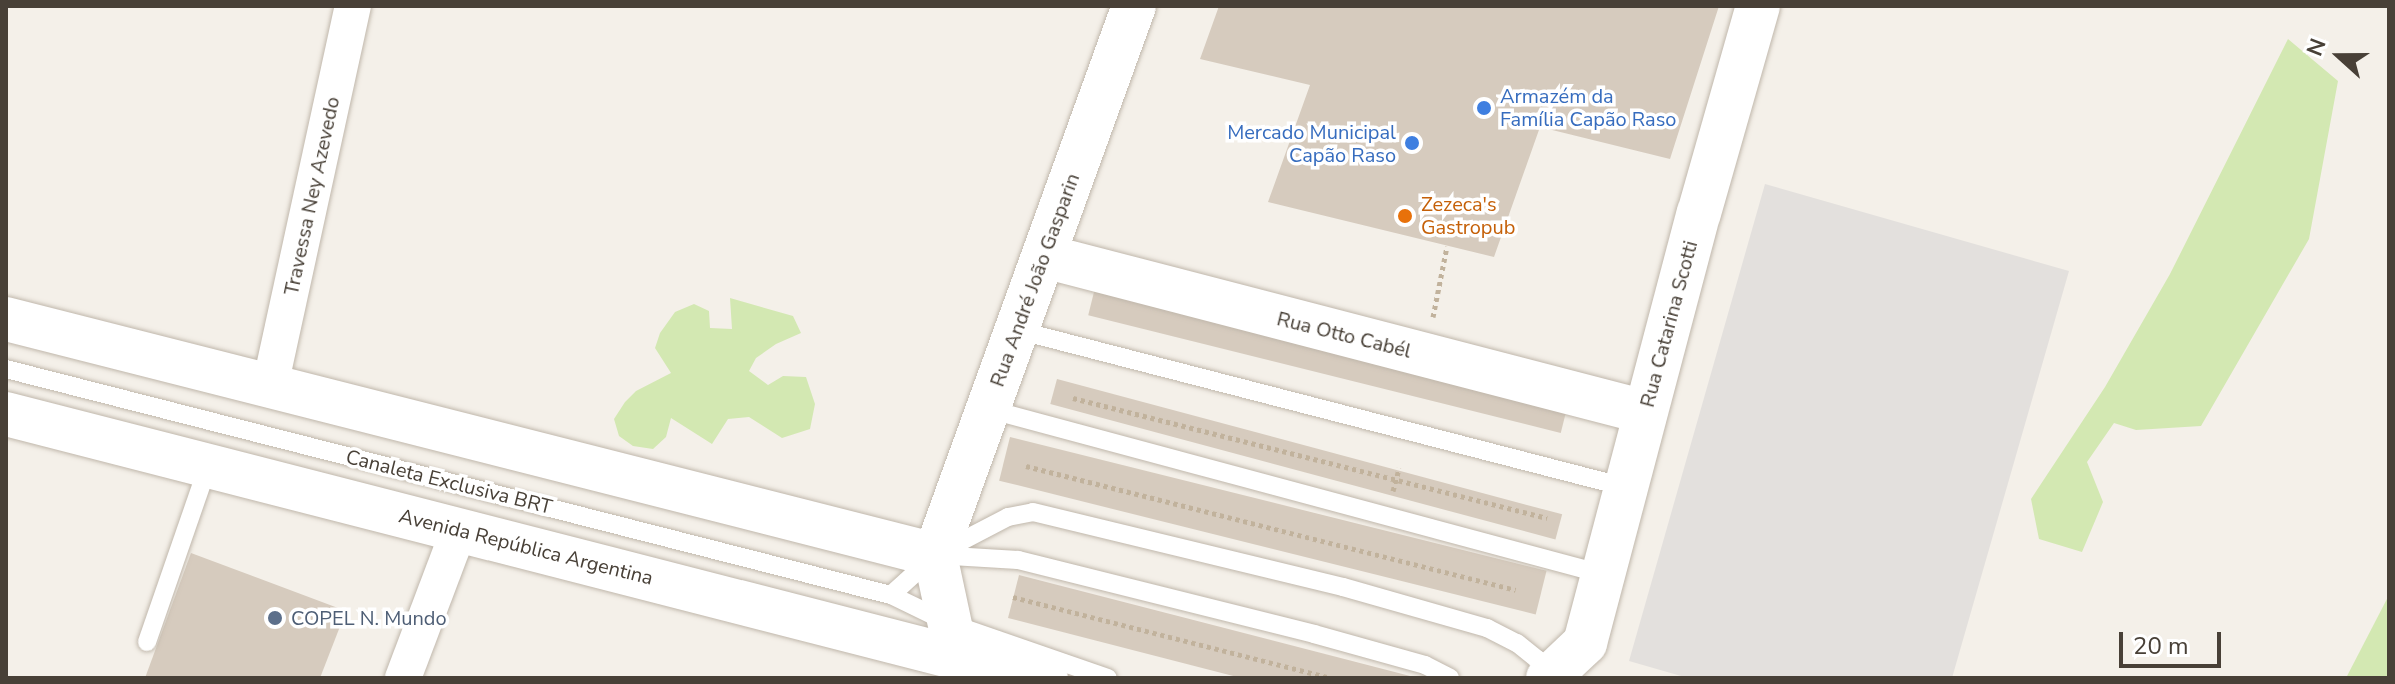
<!DOCTYPE html>
<html>
<head>
<meta charset="utf-8">
<style>
	body { margin:0 }
	#map { position:relative; width:2395px; height:684px; overflow:hidden; background:#f4f0e9; font-family:"Nunito Sans",sans-serif }
	div>[style] { position:absolute }
	.green>* { inset:0; background:#d3e8b2 }
	.parking>* { inset:0; background:#e3e0dd }
	.building>* { inset:0; background:#d6cbbe; transform-origin:0 0 }
	.path>* { height:5px; margin-top:-2.5px; transform-origin:0; background:repeating-linear-gradient(90deg,#c1b29c 0 4px,transparent 0 8px) }
	.roads { filter:drop-shadow(0 0 2px #c0b7ab) drop-shadow(0 0 2px #c0b7ab) }
	.service>* { height:18px; margin:-9px; padding:0 9px; transform-origin:9px; border-radius:9px; background:#fff }
	.minor>* { height:36px; margin:-18px; padding:0 18px; transform-origin:18px; border-radius:18px; background:#fff }
	.tertiary>* { height:44px; margin:-22px; padding:0 22px; transform-origin:22px; border-radius:22px; background:#fff }
	.dots>* { width:22px; height:22px; translate:-50% -50%; box-sizing:border-box; border:4px solid #fff; border-radius:50% }
	span { translate:-50% -50%; white-space:nowrap; text-align:center; line-height:1.15; -webkit-text-stroke:7px #fff; paint-order:stroke }
	.shop-label { font-size:20px; color:#366cbe }
	.left { translate:0 -50%; text-align:left }
	.right { translate:-100% -50%; text-align:right }
	.street-label { font-size:20px; color:#484037 }
	.food-label { font-size:20px; color:#c56008 }
	.service-label { font-size:20px; color:#4e5e75 }
	.frame { position:absolute; inset:0; border:8px solid #484037; pointer-events:none }
	.north { position:absolute; left:2299px; top:16px; width:80px; height:80px; -webkit-text-stroke:6px #fff; paint-order:stroke; rotate:291deg; font-size:22px; font-weight:700; line-height:32px; text-align:center; color:#484037 }
	.north::after { content:''; display:block; margin:auto; width:28px; height:36px; background:#484037; clip-path:polygon(50% 0,100% 100%,50% 72%,0 100%) }
	.scale { position:absolute; left:2119px; top:632px; width:102px; height:36px; box-sizing:border-box; border:4px solid #484037; border-top:0; padding-left:10px; font-size:24px; line-height:28px; white-space:nowrap; color:#484037; -webkit-text-stroke:6px #fff; paint-order:stroke }
</style>
</head>
<body>
<div id="map">
	<div class="green">
		<i style="clip-path:polygon(2288px 39px,2338px 81px,2309px 239px,2201px 426px,2136px 430px,2114px 423px,2087px 462px,2103px 502px,2082px 552px,2039px 539px,2031px 499px,2105px 387px,2170px 274px)"></i>
		<i style="clip-path:polygon(730px 298px,793px 316px,801px 333px,776px 344px,756px 358px,749px 371px,768px 385px,783px 376px,806px 377px,815px 404px,810px 429px,782px 438px,749px 417px,728px 419px,712px 444px,671px 418px,666px 437px,653px 449px,633px 446px,619px 436px,614px 419px,625px 402px,636px 391px,671px 373px,655px 348px,660px 333px,675px 312px,694px 304px,709px 311px,710px 328px,732px 329px)"></i>
		<i style="clip-path:polygon(2389px 595px,2389px 678px,2346px 678px)"></i>
	</div>
	<div class="parking">
		<i style="clip-path:polygon(1765px 184px,2069px 271px,1952px 678px,1688px 678px,1629px 661px)"></i>
	</div>
	<div class="building">
		<i style="clip-path:polygon(1219px 6px,1719px 6px,1670px 159px,1540px 127px,1494px 257px,1268px 202px,1310px 85px,1200px 59px)"></i>
		<i style="left:1095px;top:288px;width:487px;height:28px;rotate:14deg"></i>
		<i style="left:1057px;top:379px;width:523px;height:26px;rotate:15deg"></i>
		<i style="left:1010px;top:437px;width:553px;height:45px;rotate:14deg"></i>
		<i style="clip-path:polygon(191px 553px,346px 611px,320px 678px,145px 678px)"></i>
		<i style="clip-path:polygon(1019px 575px,1414px 677px,1414px 678px,1241px 678px,1008px 618px)"></i>
	</div>
	<div class="path">
		<i style="left:1433px;top:317px;width:72px;rotate:-78.8deg"></i>
		<i style="left:1073px;top:398px;width:489px;rotate:14.2deg"></i>
		<i style="left:1026px;top:466px;width:505px;rotate:14.2deg"></i>
		<i style="left:1393px;top:491px;width:24px;rotate:-75deg"></i>
		<i style="left:1013px;top:597px;width:328px;rotate:14.3deg"></i>
	</div>
	<div class="roads">
		<div class="service">
			<i style="left:1017px;top:330px;width:628px;rotate:14.48deg"></i>
			<i style="left:6px;top:369px;width:913px;rotate:14.33deg"></i>
			<i style="left:891px;top:595px;width:64px;rotate:25.8deg"></i>
			<i style="left:949px;top:623px;width:168px;rotate:19.1deg"></i>
			<i style="left:988px;top:409px;width:636px;rotate:15.04deg"></i>
			<i style="left:935px;top:555px;width:83px;rotate:3.4deg"></i>
			<i style="left:1018px;top:560px;width:305px;rotate:14deg"></i>
			<i style="left:1314px;top:634px;width:115px;rotate:15.6deg"></i>
			<i style="left:1425px;top:665px;width:28px;rotate:27deg"></i>
			<i style="left:891px;top:595px;width:59px;rotate:-42.3deg"></i>
			<i style="left:935px;top:555px;width:82px;rotate:-27.5deg"></i>
			<i style="left:1008px;top:517px;width:25px;rotate:-11deg"></i>
			<i style="left:1033px;top:512px;width:319px;rotate:13.6deg"></i>
			<i style="left:1343px;top:587px;width:150px;rotate:15.9deg"></i>
			<i style="left:1487px;top:628px;width:34px;rotate:27deg"></i>
			<i style="left:1517px;top:643px;width:26px;rotate:39deg"></i>
			<i style="left:1537px;top:659px;width:21px;rotate:55deg"></i>
			<i style="left:147px;top:642px;width:186px;rotate:-70.9deg"></i>
		</div>
		<div class="minor">
			<i style="left:270px;top:386px;width:389px;rotate:-77.7deg"></i>
			<i style="left:403px;top:678px;width:158px;rotate:-69.3deg"></i>
		</div>
		<div class="tertiary">
			<i style="left:1044px;top:256px;width:621px;rotate:14.55deg"></i>
			<i style="left:6px;top:319px;width:959px;rotate:14.25deg"></i>
			<i style="left:6px;top:414px;width:982px;rotate:14.39deg"></i>
			<i style="left:957px;top:658px;width:91px;rotate:12.7deg"></i>
			<i style="left:935px;top:555px;width:584px;rotate:-70.08deg"></i>
			<i style="left:935px;top:555px;width:105px;rotate:77.9deg"></i>
			<i style="left:1585px;top:643px;width:445px;rotate:-75.2deg"></i>
			<i style="left:1699px;top:213px;width:215px;rotate:-74.1deg"></i>
			<i style="left:1548px;top:678px;width:51px;rotate:-43.4deg"></i>
		</div>
	</div>
	<div class="dots">
		<i style="left:1484px;top:108px;background:#3f7fe0"></i>
		<i style="left:1412px;top:143px;background:#3f7fe0"></i>
		<i style="left:1405px;top:216px;background:#e8710a"></i>
		<i style="left:275px;top:618px;background:#5c6f8a"></i>
	</div>
	<div class="shop-label">
		<span class="left" style="left:1500px;top:108px">Armazém da<br>Família Capão Raso</span>
		<span class="right" style="left:1396px;top:144px">Mercado Municipal<br>Capão Raso</span>
	</div>
	<div class="street-label">
		<span style="left:312px;top:196px;rotate:-78deg">Travessa Ney Azevedo</span>
		<span style="left:1035px;top:280px;rotate:-70deg">Rua André João Gasparin</span>
		<span style="left:1669px;top:324px;rotate:-75deg">Rua Catarina Scotti</span>
		<span style="left:1344px;top:335px;rotate:14deg">Rua Otto Cabél</span>
		<span style="left:449px;top:482px;rotate:14deg">Canaleta Exclusiva BRT</span>
		<span style="left:526px;top:547px;rotate:14deg">Avenida República Argentina</span>
	</div>
	<div class="food-label">
		<span class="left" style="left:1421px;top:216px">Zezeca's<br>Gastropub</span>
	</div>
	<div class="service-label">
		<span class="left" style="left:291px;top:618px">COPEL N. Mundo</span>
	</div>
	<div class="frame"></div>
	<div class="north">N</div>
	<div class="scale">20 m</div>
</div>
</body>
</html>
